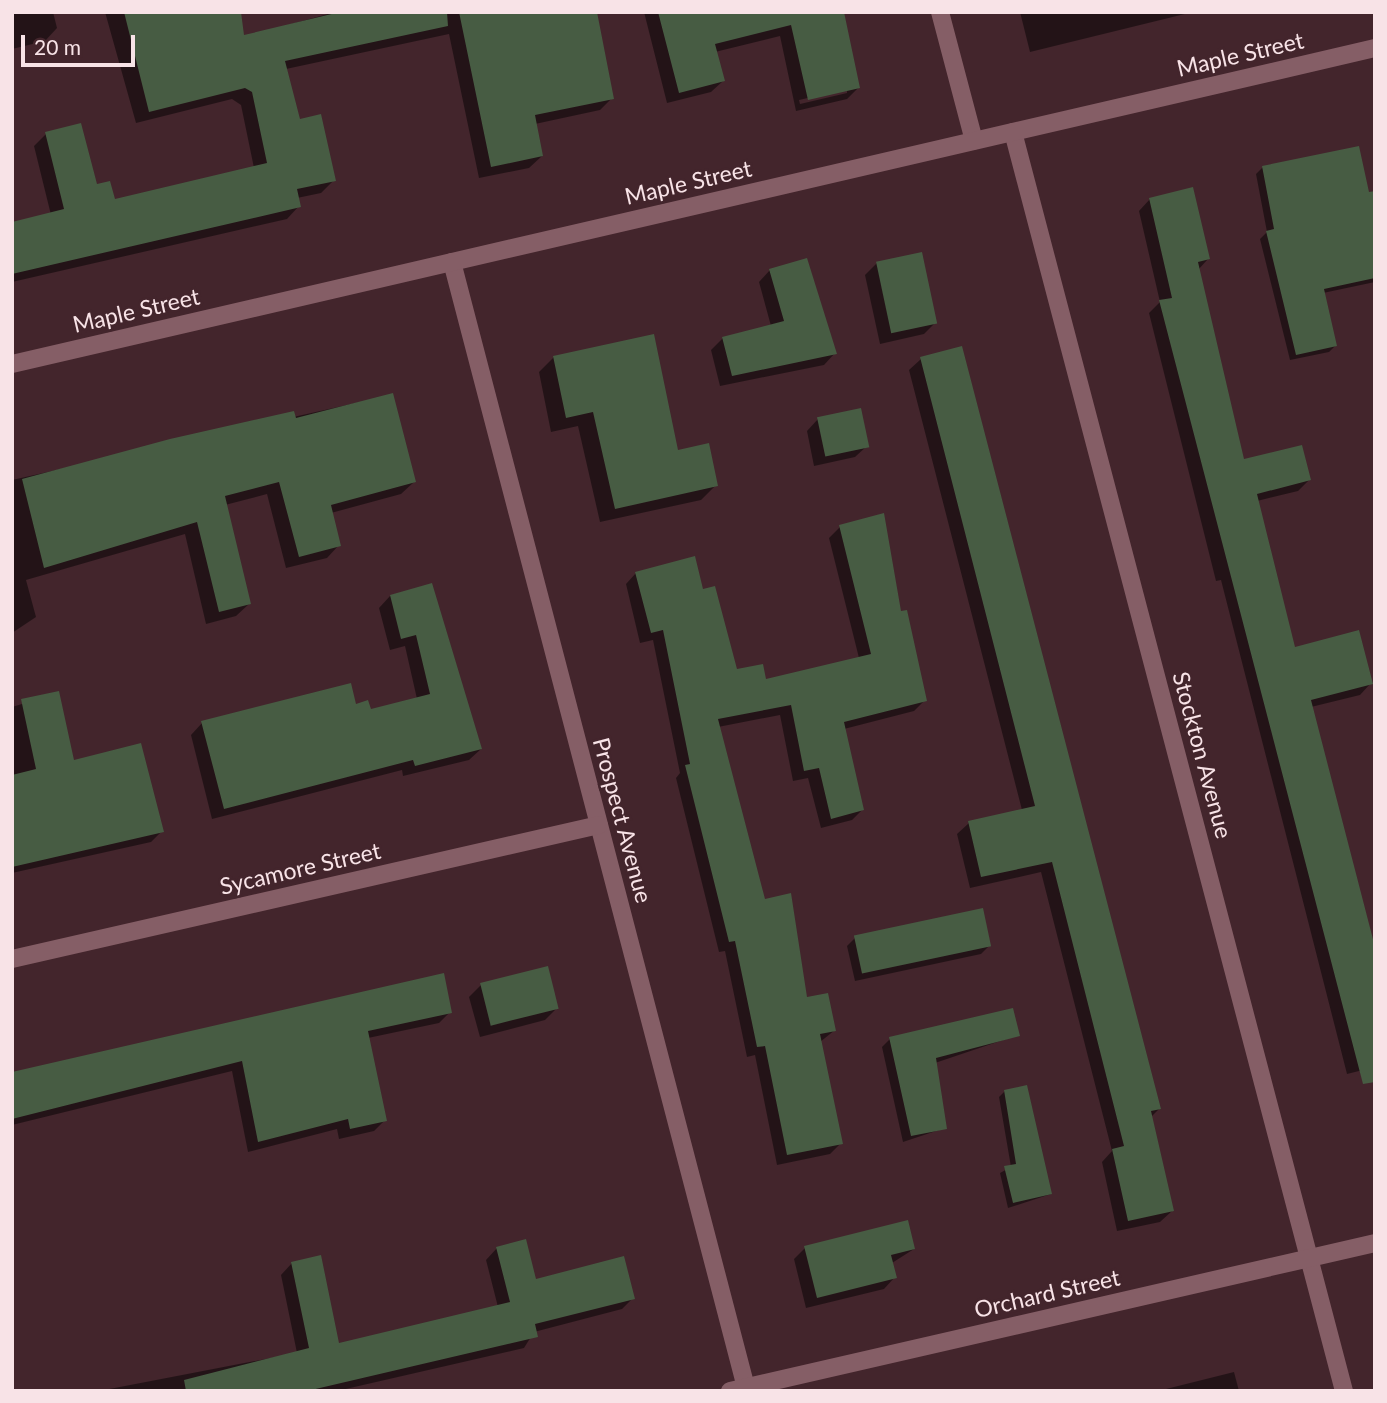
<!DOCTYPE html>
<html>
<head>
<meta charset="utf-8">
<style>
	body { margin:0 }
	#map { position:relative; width:1387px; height:1403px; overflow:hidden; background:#43252c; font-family:Lato,sans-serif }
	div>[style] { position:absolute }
	.shadow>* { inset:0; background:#0007 }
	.building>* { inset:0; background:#475c43; transform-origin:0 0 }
	.minor>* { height:18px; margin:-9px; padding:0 9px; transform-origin:9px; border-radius:9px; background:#855e66 }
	span { translate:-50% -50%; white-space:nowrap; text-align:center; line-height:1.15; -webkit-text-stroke:5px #43252c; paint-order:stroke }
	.street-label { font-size:23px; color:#f8e3e7 }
	.frame { position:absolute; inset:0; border:14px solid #f8e3e7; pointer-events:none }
	.scale { position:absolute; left:21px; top:35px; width:114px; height:32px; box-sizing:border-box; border:4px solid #f8e3e7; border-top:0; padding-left:9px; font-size:21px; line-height:24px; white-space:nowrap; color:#f8e3e7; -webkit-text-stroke:5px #43252c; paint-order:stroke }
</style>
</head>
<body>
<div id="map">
	<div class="shadow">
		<i style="clip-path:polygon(12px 12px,53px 12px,57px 28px,45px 41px,12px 49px)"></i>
		<i style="clip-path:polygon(105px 12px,153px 12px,234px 40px,335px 12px,517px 12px,612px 98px,600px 110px,535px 124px,542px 156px,529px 168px,479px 178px,449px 34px,286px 69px,299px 121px,334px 180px,321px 193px,297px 198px,299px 206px,287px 219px,12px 282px,12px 224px,51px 215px,34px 146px,46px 134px,114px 201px,254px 168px,241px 105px,232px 99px,136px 123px)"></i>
		<i style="clip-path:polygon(evenodd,644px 12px,842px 12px,858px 88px,847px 99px,796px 111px,780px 36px,715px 52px,723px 81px,711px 92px,667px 103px,644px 12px,847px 89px,847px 93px,800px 104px,799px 100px,847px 89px)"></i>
		<i style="clip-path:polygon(1020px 12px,1193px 12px,1030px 52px)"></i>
		<i style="clip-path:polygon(1262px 168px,1375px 195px,1375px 282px,1323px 293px,1335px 346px,1329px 352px,1290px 360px,1260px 239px,1267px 232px,1256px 174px)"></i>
		<i style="clip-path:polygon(1150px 199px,1208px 259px,1198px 270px,1243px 461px,1309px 480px,1298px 491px,1257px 501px,1293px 649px,1371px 683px,1360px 695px,1311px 707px,1375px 1067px,1347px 1074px,1221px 580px,1216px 581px,1149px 313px,1160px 302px,1139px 211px)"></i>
		<i style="clip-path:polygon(877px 263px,935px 323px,924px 334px,880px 344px,865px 275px)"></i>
		<i style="clip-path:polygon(770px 270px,835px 353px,824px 365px,720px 386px,711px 350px,723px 338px,771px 326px,759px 282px)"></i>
		<i style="clip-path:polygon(961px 348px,1159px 1109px,1151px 1117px,1172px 1211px,1160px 1222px,1117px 1231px,1102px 1162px,1112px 1151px,1041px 872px,970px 888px,957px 834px,969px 823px,1022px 810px,909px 370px,921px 359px)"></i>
		<i style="clip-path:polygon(554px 357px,677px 452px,716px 485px,701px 500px,600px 522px,578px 426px,551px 432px,539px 372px)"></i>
		<i style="clip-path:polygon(392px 395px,414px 482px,401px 494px,331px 513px,339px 545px,327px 558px,286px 568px,267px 494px,225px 505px,249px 604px,236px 616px,206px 624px,185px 534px,26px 580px,36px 617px,12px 633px,12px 480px)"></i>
		<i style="clip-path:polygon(818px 419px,867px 446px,855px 457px,814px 466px,807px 431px)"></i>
		<i style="clip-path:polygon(840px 527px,900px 613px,925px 700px,914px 711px,844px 729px,862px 810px,852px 820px,821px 828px,808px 778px,793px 781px,780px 715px,718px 727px,764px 902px,806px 999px,835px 1030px,820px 1042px,841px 1143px,830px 1154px,777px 1165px,755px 1055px,747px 1057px,725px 951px,719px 952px,676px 778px,680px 773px,653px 640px,640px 643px,626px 584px,636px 573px,702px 591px,735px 671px,765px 681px,859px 658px,829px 538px)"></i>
		<i style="clip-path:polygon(431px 585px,481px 749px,469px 760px,403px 776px,402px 770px,212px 819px,191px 735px,202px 723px,355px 706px,369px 711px,417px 699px,405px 646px,390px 650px,379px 608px,390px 596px)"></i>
		<i style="clip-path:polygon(58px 693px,73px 762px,162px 831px,151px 842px,12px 873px,12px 707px)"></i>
		<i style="clip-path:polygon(855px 938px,989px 946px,981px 954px,855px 981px,847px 946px)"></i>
		<i style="clip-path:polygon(481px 985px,557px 1008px,545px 1020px,480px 1037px,469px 997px)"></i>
		<i style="clip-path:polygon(450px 1012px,439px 1023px,368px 1038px,385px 1120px,374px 1131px,339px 1139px,337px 1129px,248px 1152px,232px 1071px,12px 1125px,12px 1074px)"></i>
		<i style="clip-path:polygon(1018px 1035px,935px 1063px,945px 1128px,903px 1142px,882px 1047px,890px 1039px)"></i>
		<i style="clip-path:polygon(1005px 1091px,1051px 1194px,1008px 1208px,1000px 1173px,1011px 1167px,999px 1097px)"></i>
		<i style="clip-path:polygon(497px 1248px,535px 1281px,633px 1298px,622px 1309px,534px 1332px,524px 1348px,337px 1391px,99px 1391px,297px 1353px,281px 1275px,292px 1263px,338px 1345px,498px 1307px,486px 1260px)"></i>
		<i style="clip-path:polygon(805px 1248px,914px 1249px,892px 1263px,895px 1277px,884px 1289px,806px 1308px,794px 1259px)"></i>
		<i style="clip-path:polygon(1234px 1372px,1239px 1391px,1158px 1391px)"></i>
	</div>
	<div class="building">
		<i style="clip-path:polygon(124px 12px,241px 12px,244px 35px,340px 12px,447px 12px,448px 26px,285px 61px,300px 119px,321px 114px,336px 181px,297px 189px,301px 207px,12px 274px,12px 222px,64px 209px,45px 132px,81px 123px,97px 184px,110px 181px,115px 199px,267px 163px,252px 92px,245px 88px,149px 112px)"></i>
		<i style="clip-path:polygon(459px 12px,597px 12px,614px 99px,535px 115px,543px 156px,491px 167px)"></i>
		<i style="clip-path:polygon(658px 12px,844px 12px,860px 88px,808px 100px,791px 25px,715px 44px,725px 81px,679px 93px)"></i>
		<i style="clip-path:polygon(1359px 146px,1369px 192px,1375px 191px,1375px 278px,1324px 289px,1337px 346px,1296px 355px,1266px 231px,1274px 229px,1262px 166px)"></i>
		<i style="clip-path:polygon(1193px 187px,1210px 259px,1198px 262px,1244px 459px,1302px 445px,1311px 480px,1257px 494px,1295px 647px,1359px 630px,1373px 684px,1311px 700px,1375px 947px,1375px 1082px,1363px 1084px,1159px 300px,1172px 298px,1149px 198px)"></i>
		<i style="left:922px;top:252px;width:73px;height:47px;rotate:78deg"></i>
		<i style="clip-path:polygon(807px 258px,837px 354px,732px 376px,722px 337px,784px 321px,769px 269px)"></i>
		<i style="clip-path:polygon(654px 334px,678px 450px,709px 443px,718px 486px,615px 509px,593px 412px,566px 418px,553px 356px)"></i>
		<i style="clip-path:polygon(962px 346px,1161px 1109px,1151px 1111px,1174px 1211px,1128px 1221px,1112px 1149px,1124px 1146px,1052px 862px,981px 877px,968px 821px,1035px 806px,920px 357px)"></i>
		<i style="clip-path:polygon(393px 393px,416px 482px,331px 505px,341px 546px,299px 557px,279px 482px,225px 496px,251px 604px,219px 612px,197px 522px,44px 568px,22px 479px,170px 439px,294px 411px,296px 418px)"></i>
		<i style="left:861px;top:408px;width:40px;height:45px;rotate:78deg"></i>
		<i style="clip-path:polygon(884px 513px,901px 611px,907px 610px,927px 701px,844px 722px,864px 810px,831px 819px,819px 768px,804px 771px,791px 705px,718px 719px,765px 899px,791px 893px,807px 997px,828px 993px,836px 1031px,820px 1034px,843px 1144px,787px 1155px,765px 1046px,757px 1047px,735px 941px,729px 942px,685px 765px,690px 764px,663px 630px,651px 633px,635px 572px,695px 556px,703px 589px,715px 586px,737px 669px,763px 664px,766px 679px,871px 654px,839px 525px)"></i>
		<i style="clip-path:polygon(432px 583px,482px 749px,415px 766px,413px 760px,224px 809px,201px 721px,351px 683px,356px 704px,368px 700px,371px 709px,430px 694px,416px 635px,401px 639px,390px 595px)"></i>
		<i style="clip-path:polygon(59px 691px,74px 760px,141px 743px,164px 832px,12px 867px,12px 775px,36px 769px,21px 699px)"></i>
		<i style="left:983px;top:908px;width:39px;height:132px;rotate:78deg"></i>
		<i style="left:548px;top:966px;width:44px;height:70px;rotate:76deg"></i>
		<i style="clip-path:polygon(444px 973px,452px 1013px,368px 1031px,387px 1121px,350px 1129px,348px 1119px,258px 1142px,242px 1061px,12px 1119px,12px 1072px)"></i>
		<i style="clip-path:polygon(1013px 1008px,1020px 1036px,936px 1058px,947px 1129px,911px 1136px,889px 1037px)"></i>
		<i style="clip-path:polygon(1027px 1085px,1052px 1194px,1013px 1203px,1004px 1166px,1016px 1164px,1004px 1090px)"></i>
		<i style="clip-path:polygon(908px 1220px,915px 1249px,891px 1255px,897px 1278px,817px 1298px,804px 1246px)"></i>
		<i style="clip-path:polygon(526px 1239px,536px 1279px,624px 1256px,635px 1299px,535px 1324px,538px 1337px,307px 1391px,186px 1391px,184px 1380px,309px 1348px,291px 1262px,321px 1255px,339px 1343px,510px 1302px,496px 1247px)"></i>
	</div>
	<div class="minor">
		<i style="left:940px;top:12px;width:133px;rotate:75.2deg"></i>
		<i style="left:1013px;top:132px;width:1302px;rotate:75.27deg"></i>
		<i style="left:452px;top:262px;width:1167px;rotate:75.36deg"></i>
		<i style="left:12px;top:364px;width:1399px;rotate:-13.05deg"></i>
		<i style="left:12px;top:959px;width:602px;rotate:-12.86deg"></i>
		<i style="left:730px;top:1391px;width:662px;rotate:-12.92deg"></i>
	</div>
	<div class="street-label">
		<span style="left:1240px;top:54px;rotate:-13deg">Maple Street</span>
		<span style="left:688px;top:182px;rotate:-13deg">Maple Street</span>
		<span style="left:136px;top:310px;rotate:-13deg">Maple Street</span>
		<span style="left:1203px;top:755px;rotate:75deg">Stockton Avenue</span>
		<span style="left:623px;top:820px;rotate:75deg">Prospect Avenue</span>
		<span style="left:300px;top:868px;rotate:-13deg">Sycamore Street</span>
		<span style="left:1047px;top:1293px;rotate:-13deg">Orchard Street</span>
	</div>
	<div class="frame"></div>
	<div class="scale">20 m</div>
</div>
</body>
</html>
